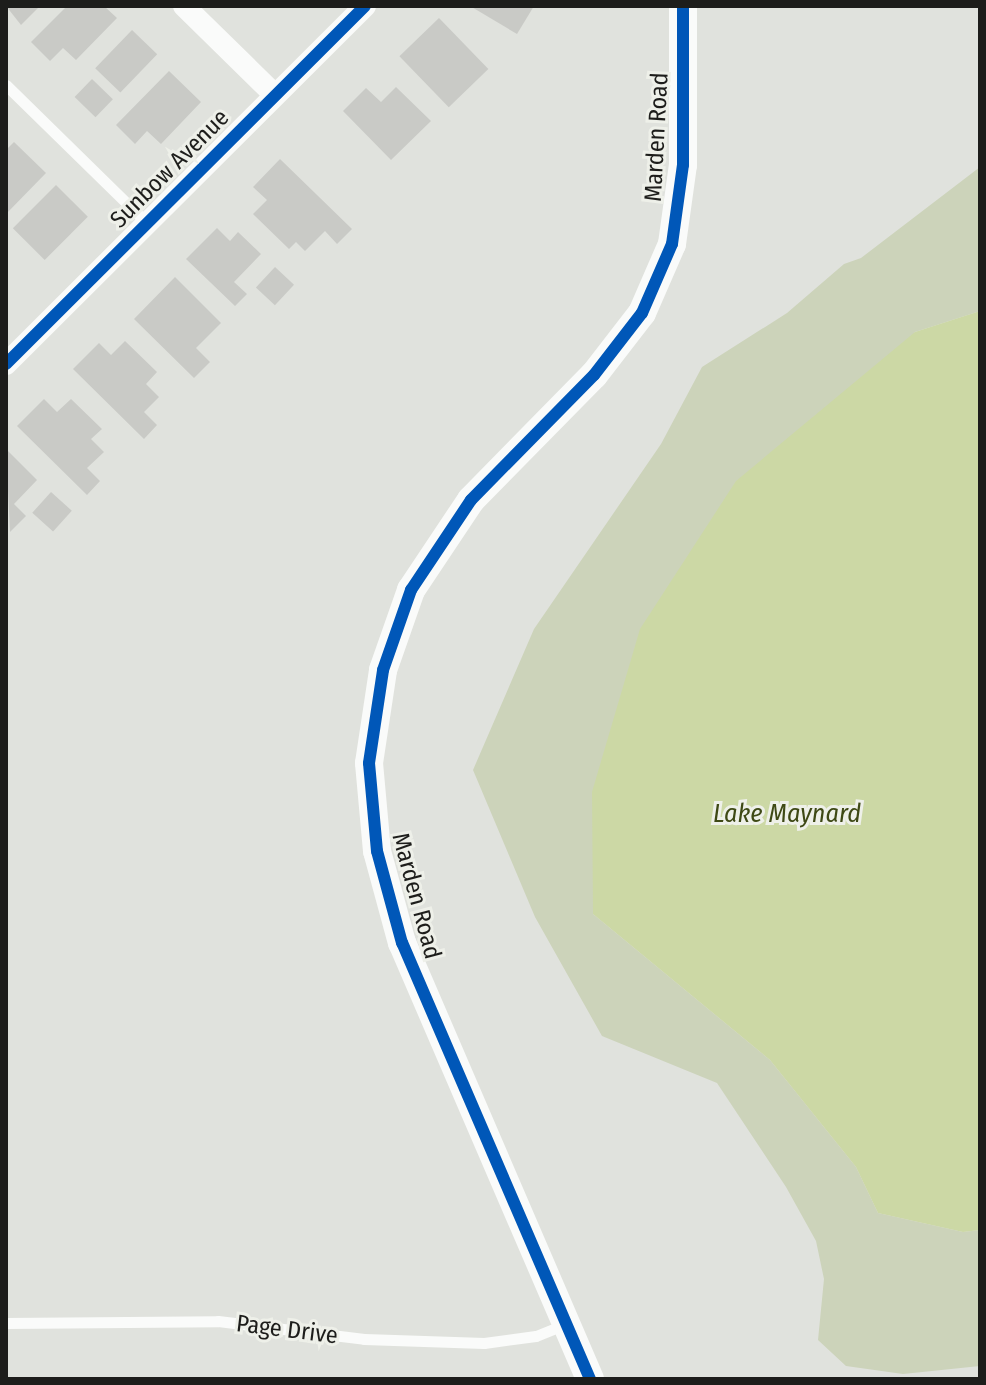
<!DOCTYPE html>
<html>
<head>
<meta charset="utf-8">
<style>
	body { margin:0 }
	#map { position:relative; width:986px; height:1385px; overflow:hidden; background:#e0e2dd; font-family:"Fira Sans Condensed",sans-serif }
	div>[style] { position:absolute }
	.green>* { inset:0; background:#ccd3ba }
	.water>* { inset:0; background:#ccd8a5 }
	.building>* { inset:0; background:#c9cac6; transform-origin:0 0 }
	.service>* { height:11px; margin:-5.5px; padding:0 5.5px; transform-origin:5.5px; border-radius:5.5px; background:#fafbfa }
	.minor>* { height:22px; margin:-11px; padding:0 11px; transform-origin:11px; border-radius:11px; background:#fafbfa }
	.tertiary>* { height:28px; margin:-14px; padding:0 14px; transform-origin:14px; border-radius:14px; background:#fafbfa }
	.cycleway>* { height:12px; margin:-6px; padding:0 6px; transform-origin:6px; border-radius:6px; background:#0057b8 }
	span { translate:-50% -50%; white-space:nowrap; text-align:center; line-height:1.15; -webkit-text-stroke:6px #eef0e9; paint-order:stroke }
	.street-label { font-size:24px; color:#1d1d1b }
	.water-label { font-size:26px; color:#3e4915; font-style:italic }
	.frame { position:absolute; inset:0; border:8px solid #1d1d1b; pointer-events:none }
</style>
</head>
<body>
<div id="map">
	<div class="green">
		<i style="clip-path:polygon(980px 167px,980px 311px,915px 332px,593px 914px,770px 1060px,856px 1167px,878px 1213px,963px 1232px,980px 1230px,980px 1366px,903px 1374px,846px 1366px,818px 1340px,824px 1279px,816px 1241px,786px 1187px,717px 1083px,602px 1036px,535px 917px,473px 770px,534px 629px,661px 444px,702px 367px,787px 313px,844px 264px,861px 258px)"></i>
	</div>
	<div class="water">
		<i style="clip-path:polygon(980px 311px,980px 1230px,963px 1232px,878px 1213px,856px 1167px,770px 1060px,593px 914px,592px 792px,640px 629px,736px 481px,915px 332px)"></i>
	</div>
	<div class="building">
		<i style="clip-path:polygon(6px 6px,40px 6px,21px 25px)"></i>
		<i style="clip-path:polygon(67px 6px,104px 6px,117px 18px,76px 60px,63px 48px,50px 61px,31px 42px)"></i>
		<i style="clip-path:polygon(470px 6px,534px 6px,517px 34px)"></i>
		<i style="left:439px;top:18px;width:71px;height:55px;rotate:46deg"></i>
		<i style="left:132px;top:30px;width:35px;height:53px;rotate:44deg"></i>
		<i style="clip-path:polygon(169px 71px,201px 102px,161px 144px,147px 131px,135px 144px,116px 125px)"></i>
		<i style="left:92px;top:79px;width:29px;height:25px;rotate:44deg"></i>
		<i style="clip-path:polygon(396px 87px,431px 121px,391px 160px,343px 111px,366px 88px,381px 102px)"></i>
		<i style="clip-path:polygon(14px 142px,46px 173px,6px 214px,6px 150px)"></i>
		<i style="clip-path:polygon(280px 159px,352px 229px,337px 244px,325px 231px,305px 251px,296px 242px,289px 249px,253px 214px,267px 200px,253px 187px)"></i>
		<i style="left:56px;top:185px;width:45px;height:61px;rotate:45deg"></i>
		<i style="clip-path:polygon(217px 228px,230px 241px,238px 232px,261px 254px,234px 282px,247px 294px,235px 306px,186px 259px)"></i>
		<i style="left:275px;top:267px;width:26px;height:28px;rotate:43deg"></i>
		<i style="clip-path:polygon(175px 277px,221px 323px,196px 348px,210px 362px,194px 378px,134px 319px)"></i>
		<i style="clip-path:polygon(125px 341px,157px 372px,146px 384px,159px 397px,144px 412px,157px 425px,144px 439px,73px 369px,99px 343px,111px 355px)"></i>
		<i style="clip-path:polygon(44px 399px,57px 412px,71px 399px,102px 429px,91px 439px,104px 452px,87px 468px,100px 481px,87px 495px,17px 426px)"></i>
		<i style="clip-path:polygon(6px 449px,37px 480px,14px 504px,26px 516px,10px 532px)"></i>
		<i style="left:51px;top:492px;width:28px;height:28px;rotate:42deg"></i>
	</div>
	<div class="service">
		<i style="left:6px;top:85px;width:197px;rotate:44.4deg"></i>
		<i style="left:6px;top:1323px;width:212px;rotate:-0.5deg"></i>
		<i style="left:218px;top:1321px;width:147px;rotate:7deg"></i>
		<i style="left:364px;top:1339px;width:120px;rotate:1.9deg"></i>
		<i style="left:484px;top:1343px;width:52px;rotate:-7.7deg"></i>
		<i style="left:536px;top:1336px;width:32px;rotate:-22deg"></i>
	</div>
	<div class="minor">
		<i style="left:184px;top:6px;width:127px;rotate:44.4deg"></i>
		<i style="left:6px;top:364px;width:507px;rotate:-44.92deg"></i>
	</div>
	<div class="tertiary">
		<i style="left:590px;top:1379px;width:475px;rotate:-113.3deg"></i>
		<i style="left:402px;top:943px;width:95px;rotate:-105.2deg"></i>
		<i style="left:377px;top:851px;width:88px;rotate:-95.2deg"></i>
		<i style="left:369px;top:763px;width:94px;rotate:-81.4deg"></i>
		<i style="left:383px;top:670px;width:85px;rotate:-70.7deg"></i>
		<i style="left:411px;top:590px;width:108px;rotate:-56.3deg"></i>
		<i style="left:471px;top:500px;width:175px;rotate:-45.5deg"></i>
		<i style="left:594px;top:375px;width:78px;rotate:-52.3deg"></i>
		<i style="left:642px;top:313px;width:75px;rotate:-66.5deg"></i>
		<i style="left:672px;top:244px;width:80px;rotate:-82.1deg"></i>
		<i style="left:683px;top:165px;width:159px;rotate:-90deg"></i>
	</div>
	<div class="cycleway">
		<i style="left:6px;top:364px;width:507px;rotate:-44.92deg"></i>
		<i style="left:590px;top:1379px;width:475px;rotate:-113.3deg"></i>
		<i style="left:402px;top:943px;width:95px;rotate:-105.2deg"></i>
		<i style="left:377px;top:851px;width:88px;rotate:-95.2deg"></i>
		<i style="left:369px;top:763px;width:94px;rotate:-81.4deg"></i>
		<i style="left:383px;top:670px;width:85px;rotate:-70.7deg"></i>
		<i style="left:411px;top:590px;width:108px;rotate:-56.3deg"></i>
		<i style="left:471px;top:500px;width:175px;rotate:-45.5deg"></i>
		<i style="left:594px;top:375px;width:78px;rotate:-52.3deg"></i>
		<i style="left:642px;top:313px;width:75px;rotate:-66.5deg"></i>
		<i style="left:672px;top:244px;width:80px;rotate:-82.1deg"></i>
		<i style="left:683px;top:165px;width:159px;rotate:-90deg"></i>
	</div>
	<div class="street-label">
		<span style="left:657px;top:137px;rotate:-87deg">Marden Road</span>
		<span style="left:170px;top:169px;rotate:-45deg">Sunbow Avenue</span>
		<span style="left:416px;top:896px;rotate:75deg">Marden Road</span>
		<span style="left:287px;top:1330px;rotate:7deg">Page Drive</span>
	</div>
	<div class="water-label">
		<span style="left:787px;top:814px">Lake Maynard</span>
	</div>
	<div class="frame"></div>
</div>
</body>
</html>
